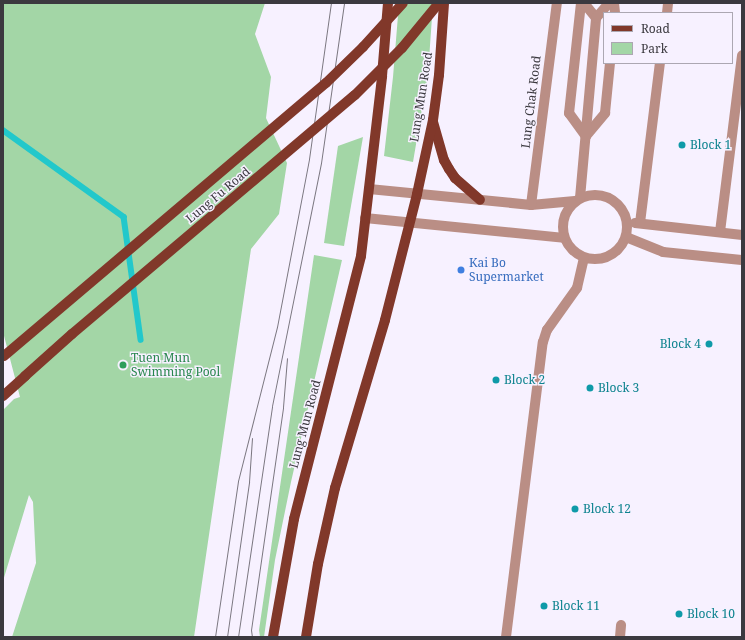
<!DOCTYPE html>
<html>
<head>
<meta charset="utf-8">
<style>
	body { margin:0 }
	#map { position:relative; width:745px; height:640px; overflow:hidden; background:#f7f1ff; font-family:"Noto Serif",serif }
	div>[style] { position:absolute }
	.green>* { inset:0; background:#a3d6a6 }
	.stream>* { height:5.5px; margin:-2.75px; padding:0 2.75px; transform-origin:2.75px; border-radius:2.75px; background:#22c8cb }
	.minor>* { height:10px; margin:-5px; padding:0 5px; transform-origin:5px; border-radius:5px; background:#ba8e85 }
	.minor>.ring { margin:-5px; padding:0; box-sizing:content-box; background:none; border:10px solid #ba8e85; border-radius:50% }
	.major>* { height:10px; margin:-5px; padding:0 5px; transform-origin:5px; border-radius:5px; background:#81382a }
	.tram>* { height:1px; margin:-0.5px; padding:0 0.5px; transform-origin:0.5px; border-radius:0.5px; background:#7b7780 }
	.major-bridge>* { height:10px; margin:-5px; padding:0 5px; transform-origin:5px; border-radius:5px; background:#81382a }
	.dots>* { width:11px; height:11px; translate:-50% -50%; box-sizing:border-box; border:2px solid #f7f1ff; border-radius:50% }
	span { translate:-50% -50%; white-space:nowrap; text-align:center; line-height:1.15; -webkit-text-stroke:3px #f7f1ff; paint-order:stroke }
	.street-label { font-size:12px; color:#3b393f }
	.culture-label { font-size:12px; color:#0d838f }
	.left { translate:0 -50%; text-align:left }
	.right { translate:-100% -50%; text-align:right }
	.shop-label { font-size:12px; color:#366cbe }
	.leisure-label { font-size:12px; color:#27864d }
	.frame { position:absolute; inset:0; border:4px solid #3b393f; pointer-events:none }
	.legend { position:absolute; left:603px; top:12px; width:130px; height:52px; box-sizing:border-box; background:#f7f1ff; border:1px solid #aca7b2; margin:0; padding:5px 7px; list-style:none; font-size:12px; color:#3b393f }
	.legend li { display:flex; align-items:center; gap:8px; height:20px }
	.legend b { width:20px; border:1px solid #aca7b2 }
</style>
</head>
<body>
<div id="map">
	<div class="green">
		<i style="clip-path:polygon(3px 3px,265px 3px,255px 34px,271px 77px,266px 118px,287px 163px,279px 214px,251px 249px,194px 637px,12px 637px,36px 563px,33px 502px,29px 495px,3px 581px,3px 410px,14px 399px,20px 397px,3px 332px)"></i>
		<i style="clip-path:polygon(399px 3px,433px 3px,428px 74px,413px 162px,384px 156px,393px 77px)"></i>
		<i style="clip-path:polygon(363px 137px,344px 246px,324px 243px,338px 146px)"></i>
		<i style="clip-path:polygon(314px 255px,342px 260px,291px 482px,275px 560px,264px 637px,260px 637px,259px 630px)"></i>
	</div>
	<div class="stream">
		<i style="left:3px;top:130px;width:149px;rotate:35.7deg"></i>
		<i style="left:124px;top:217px;width:124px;rotate:82.1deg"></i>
	</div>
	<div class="minor">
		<i style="left:581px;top:3px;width:111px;rotate:96.2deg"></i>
		<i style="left:569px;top:113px;width:29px;rotate:54deg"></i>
		<i style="left:584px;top:3px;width:19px;rotate:51deg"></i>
		<i style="left:614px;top:3px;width:10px;rotate:84deg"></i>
		<i style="left:667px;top:13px;width:10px;rotate:-84deg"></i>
		<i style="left:586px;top:136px;width:30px;rotate:-50deg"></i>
		<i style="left:605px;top:113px;width:50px;rotate:-84.3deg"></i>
		<i style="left:369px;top:189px;width:163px;rotate:5.6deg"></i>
		<i style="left:531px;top:205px;width:44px;rotate:-5.2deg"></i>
		<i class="ring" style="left:563px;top:195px;width:54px;height:54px"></i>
		<i style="left:580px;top:198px;width:181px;rotate:-84.9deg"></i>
		<i style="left:596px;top:18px;width:20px;rotate:-49deg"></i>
		<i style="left:531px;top:205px;width:204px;rotate:-82.7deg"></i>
		<i style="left:365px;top:218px;width:200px;rotate:5.7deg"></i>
		<i style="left:635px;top:223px;width:108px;rotate:6.4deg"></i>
		<i style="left:640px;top:223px;width:161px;rotate:-82.9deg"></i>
		<i style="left:720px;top:232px;width:178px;rotate:-82.9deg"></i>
		<i style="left:626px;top:237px;width:40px;rotate:22deg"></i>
		<i style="left:663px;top:252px;width:79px;rotate:5.8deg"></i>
		<i style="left:506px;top:637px;width:297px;rotate:-82.9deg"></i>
		<i style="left:543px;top:342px;width:13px;rotate:-72deg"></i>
		<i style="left:547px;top:330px;width:52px;rotate:-54.5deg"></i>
		<i style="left:577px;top:288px;width:31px;rotate:-77deg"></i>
		<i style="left:620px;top:637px;width:12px;rotate:-85deg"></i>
	</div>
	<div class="major">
		<i style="left:433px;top:122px;width:40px;rotate:74deg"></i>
		<i style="left:444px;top:160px;width:10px;rotate:61deg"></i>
		<i style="left:449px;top:169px;width:11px;rotate:56deg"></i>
		<i style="left:455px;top:178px;width:33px;rotate:41deg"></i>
		<i style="left:3px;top:396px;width:30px;rotate:-42deg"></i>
		<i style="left:273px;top:637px;width:120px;rotate:-79.9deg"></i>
		<i style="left:294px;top:519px;width:271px;rotate:-75.7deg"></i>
		<i style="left:361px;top:256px;width:181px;rotate:-83.3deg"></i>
		<i style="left:382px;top:76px;width:73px;rotate:-85.3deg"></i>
		<i style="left:306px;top:637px;width:74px;rotate:-80.7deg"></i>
		<i style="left:318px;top:564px;width:78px;rotate:-77.4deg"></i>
		<i style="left:335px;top:488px;width:175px;rotate:-73.4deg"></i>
		<i style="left:385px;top:320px;width:130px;rotate:-75.7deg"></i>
		<i style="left:417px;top:194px;width:76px;rotate:-77.8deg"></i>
		<i style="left:433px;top:120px;width:45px;rotate:-82.4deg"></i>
		<i style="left:439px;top:75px;width:72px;rotate:-86deg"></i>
	</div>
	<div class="tram">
		<i style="left:215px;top:637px;width:158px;rotate:-81.6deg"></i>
		<i style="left:238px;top:481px;width:159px;rotate:-75.8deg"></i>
		<i style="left:277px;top:327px;width:171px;rotate:-79.2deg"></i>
		<i style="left:309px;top:159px;width:158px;rotate:-82deg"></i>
		<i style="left:227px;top:637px;width:157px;rotate:-81.9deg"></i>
		<i style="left:249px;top:482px;width:44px;rotate:-86.1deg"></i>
		<i style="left:238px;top:637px;width:233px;rotate:-81.6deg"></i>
		<i style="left:272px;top:406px;width:248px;rotate:-78.6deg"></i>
		<i style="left:321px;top:163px;width:162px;rotate:-81.8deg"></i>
		<i style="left:252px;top:637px;width:7px;rotate:-98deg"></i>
		<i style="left:251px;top:630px;width:225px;rotate:-81.8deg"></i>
		<i style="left:283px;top:407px;width:49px;rotate:-85.3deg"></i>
	</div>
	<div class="major-bridge">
		<i style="left:4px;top:356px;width:422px;rotate:-40.3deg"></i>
		<i style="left:326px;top:83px;width:52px;rotate:-44.2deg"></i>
		<i style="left:363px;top:47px;width:59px;rotate:-47.7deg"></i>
		<i style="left:25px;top:376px;width:63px;rotate:-41.8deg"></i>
		<i style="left:72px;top:334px;width:370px;rotate:-40.2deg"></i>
		<i style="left:355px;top:95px;width:66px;rotate:-45deg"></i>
		<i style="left:402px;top:48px;width:58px;rotate:-50.6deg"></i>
	</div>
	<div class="dots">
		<i style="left:682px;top:145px;background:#0f9aa8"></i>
		<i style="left:461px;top:270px;background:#3f7fe0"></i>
		<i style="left:709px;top:344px;background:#0f9aa8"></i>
		<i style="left:123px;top:365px;background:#2e9e5b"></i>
		<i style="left:496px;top:380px;background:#0f9aa8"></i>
		<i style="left:590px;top:388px;background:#0f9aa8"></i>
		<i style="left:575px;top:509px;background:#0f9aa8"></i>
		<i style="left:544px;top:606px;background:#0f9aa8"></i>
		<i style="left:679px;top:614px;background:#0f9aa8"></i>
	</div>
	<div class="street-label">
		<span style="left:421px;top:97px;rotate:-81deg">Lung Mun Road</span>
		<span style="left:531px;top:102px;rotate:-83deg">Lung Chak Road</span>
		<span style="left:218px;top:195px;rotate:-40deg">Lung Fu Road</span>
		<span style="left:305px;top:424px;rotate:-75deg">Lung Mun Road</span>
	</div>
	<div class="culture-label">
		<span class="left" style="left:690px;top:145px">Block 1</span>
		<span class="right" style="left:701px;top:344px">Block 4</span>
		<span class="left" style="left:504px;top:380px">Block 2</span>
		<span class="left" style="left:598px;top:388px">Block 3</span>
		<span class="left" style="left:583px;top:509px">Block 12</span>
		<span class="left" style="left:552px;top:606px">Block 11</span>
		<span class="left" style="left:687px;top:614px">Block 10</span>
	</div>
	<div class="shop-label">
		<span class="left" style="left:469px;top:270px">Kai Bo<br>Supermarket</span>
	</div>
	<div class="leisure-label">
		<span class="left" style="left:131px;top:365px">Tuen Mun<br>Swimming Pool</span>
	</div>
	<div class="frame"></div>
	<ul class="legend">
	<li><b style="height:5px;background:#81382a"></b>Road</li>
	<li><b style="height:11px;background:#a3d6a6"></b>Park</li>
	</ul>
</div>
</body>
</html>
